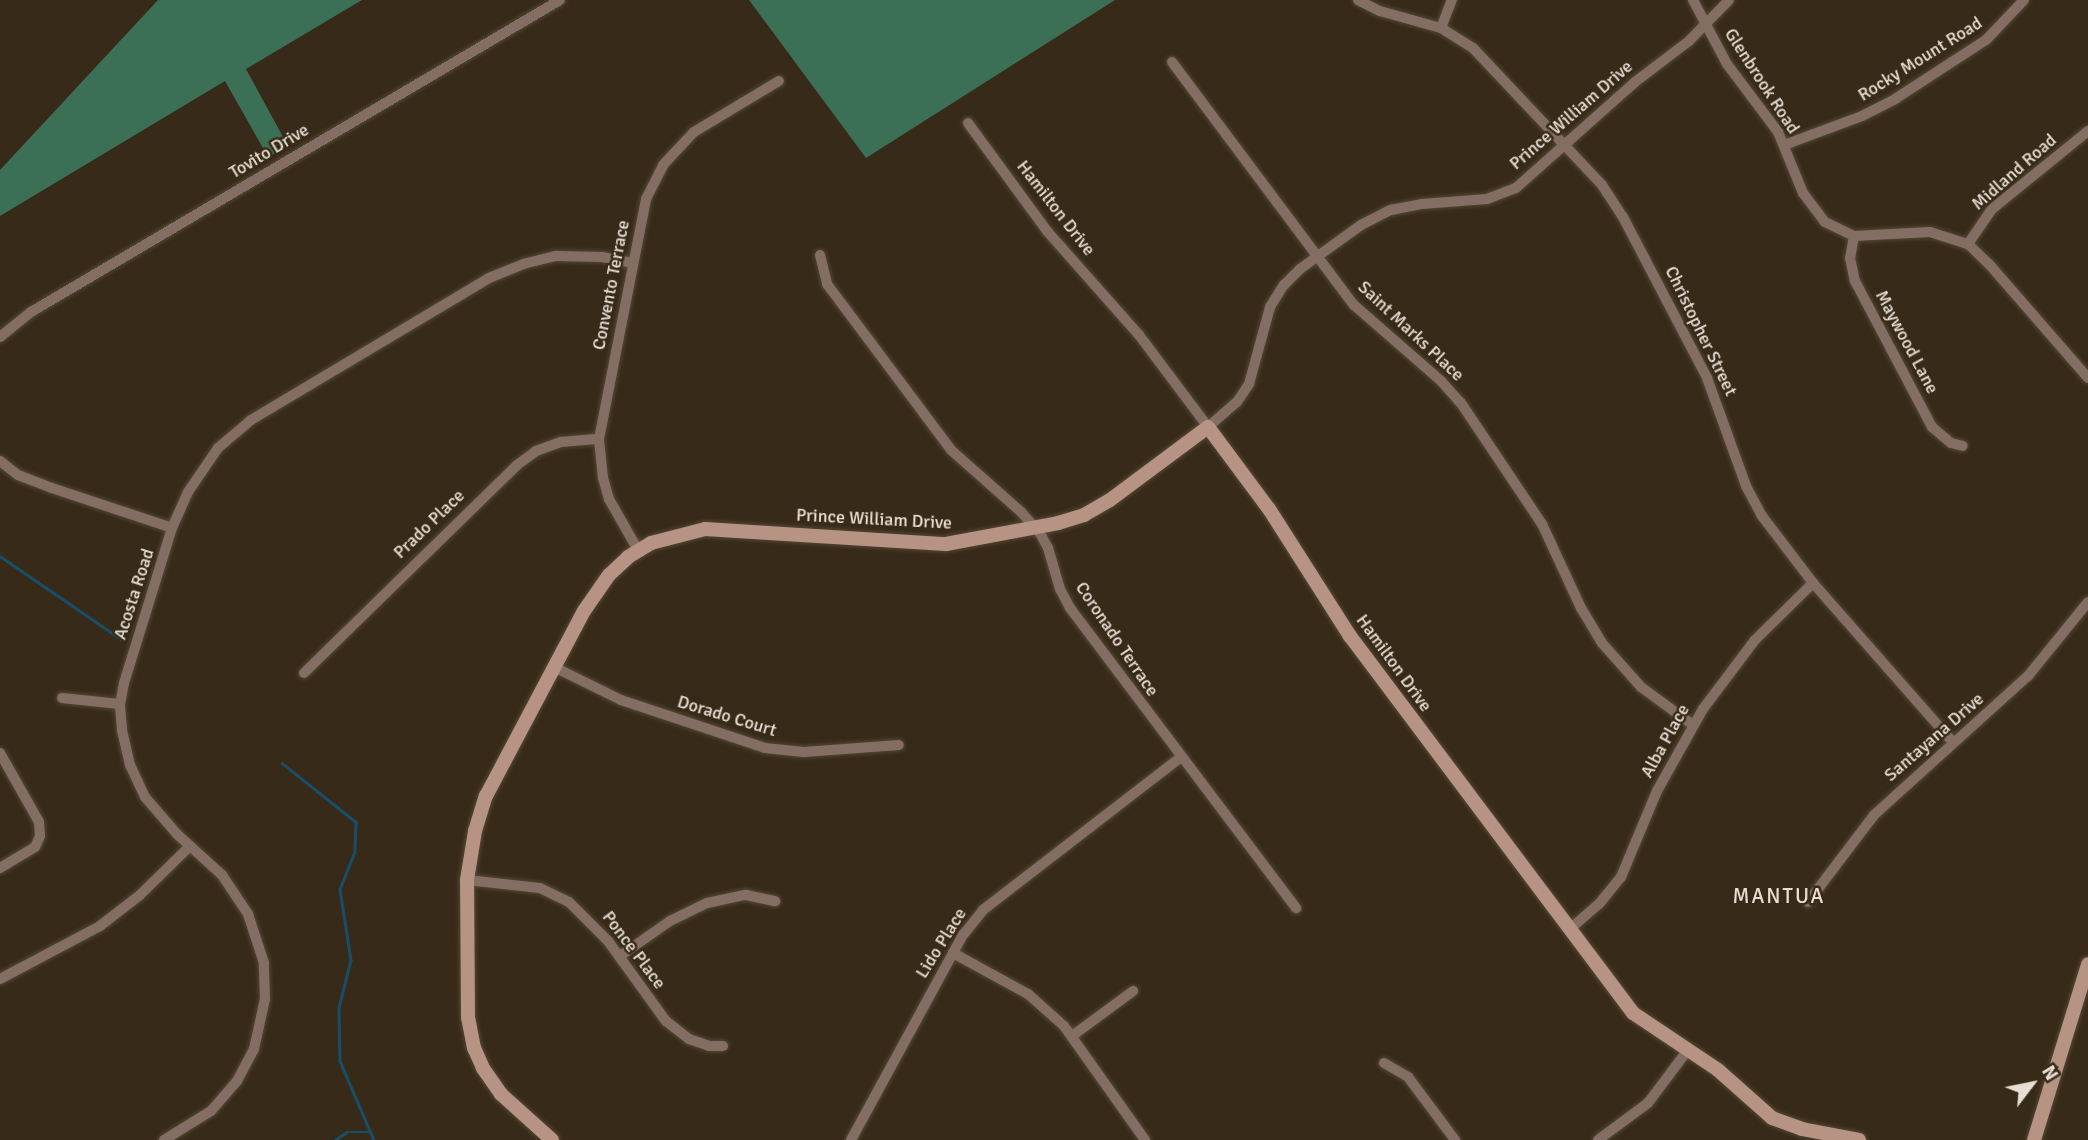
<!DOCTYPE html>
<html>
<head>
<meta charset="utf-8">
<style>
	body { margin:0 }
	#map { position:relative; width:2088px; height:1140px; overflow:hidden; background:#372a18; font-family:Signika,sans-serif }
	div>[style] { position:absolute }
	.forest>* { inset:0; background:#3b7056 }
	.stream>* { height:2.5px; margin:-1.25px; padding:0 1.25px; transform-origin:1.25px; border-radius:1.25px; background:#184e69 }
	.roads { filter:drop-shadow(0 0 2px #534736) drop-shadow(0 0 2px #534736) }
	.street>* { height:10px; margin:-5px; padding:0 5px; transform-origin:5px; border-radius:5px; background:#846e64 }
	.secondary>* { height:14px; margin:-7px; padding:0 7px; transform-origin:7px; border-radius:7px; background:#b69383 }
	span { translate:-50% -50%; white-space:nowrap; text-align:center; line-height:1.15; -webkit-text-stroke:5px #372a18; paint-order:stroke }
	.street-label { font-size:18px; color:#e8dfd4 }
	.quarter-label { font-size:21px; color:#e8dfd4; letter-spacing:2px }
	.north { position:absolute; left:1997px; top:1049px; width:70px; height:70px; -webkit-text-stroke:5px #372a18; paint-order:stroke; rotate:58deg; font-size:19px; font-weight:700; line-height:28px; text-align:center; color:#e8dfd4 }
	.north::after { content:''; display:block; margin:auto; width:24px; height:32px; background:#e8dfd4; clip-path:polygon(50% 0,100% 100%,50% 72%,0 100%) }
</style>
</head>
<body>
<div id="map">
	<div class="forest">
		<i style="clip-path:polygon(158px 0,362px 0,246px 69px,288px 146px,268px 157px,225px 81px,0 216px,0 170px)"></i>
		<i style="clip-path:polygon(749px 0,1115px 0,866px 158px)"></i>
	</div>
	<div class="stream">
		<i style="left:0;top:556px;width:148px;rotate:34.5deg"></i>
		<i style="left:282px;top:763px;width:95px;rotate:38.6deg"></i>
		<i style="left:356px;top:822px;width:30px;rotate:92deg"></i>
		<i style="left:355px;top:852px;width:40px;rotate:112deg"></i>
		<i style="left:340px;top:889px;width:72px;rotate:81.2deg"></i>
		<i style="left:351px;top:960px;width:49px;rotate:104deg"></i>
		<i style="left:339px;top:1008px;width:53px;rotate:88.9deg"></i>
		<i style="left:340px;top:1061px;width:86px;rotate:66.7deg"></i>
		<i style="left:335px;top:1140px;width:14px;rotate:-34deg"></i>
		<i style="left:347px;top:1132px;width:22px"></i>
	</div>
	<div class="roads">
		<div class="street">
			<i style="left:1358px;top:0;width:25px;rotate:27deg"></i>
			<i style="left:1380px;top:11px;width:63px;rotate:15.6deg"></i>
			<i style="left:1441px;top:28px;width:38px;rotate:32deg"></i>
			<i style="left:1473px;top:48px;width:188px;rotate:46.7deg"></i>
			<i style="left:1602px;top:185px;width:38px;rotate:57deg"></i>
			<i style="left:1623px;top:217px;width:182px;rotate:62.4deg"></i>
			<i style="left:1707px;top:378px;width:115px;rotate:70.1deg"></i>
			<i style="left:1746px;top:486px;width:34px;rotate:62deg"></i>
			<i style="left:1762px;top:516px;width:84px;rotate:52.7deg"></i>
			<i style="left:1813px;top:583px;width:210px;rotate:48.7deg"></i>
			<i style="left:1693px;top:0;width:72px;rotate:62deg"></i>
			<i style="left:1727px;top:64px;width:85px;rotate:53.1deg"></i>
			<i style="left:1778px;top:132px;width:66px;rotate:67.7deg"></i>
			<i style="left:1803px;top:193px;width:36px;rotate:53deg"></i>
			<i style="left:1825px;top:222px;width:32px;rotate:26deg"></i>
			<i style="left:1854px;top:236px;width:76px;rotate:-3deg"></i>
			<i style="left:1930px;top:232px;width:40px;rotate:18deg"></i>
			<i style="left:1968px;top:244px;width:29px;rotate:44deg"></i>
			<i style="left:1989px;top:264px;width:151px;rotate:49deg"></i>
			<i style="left:1441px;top:28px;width:30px;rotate:-69deg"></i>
			<i style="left:1172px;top:62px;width:304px;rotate:53.2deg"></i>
			<i style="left:1354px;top:305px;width:116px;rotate:41.1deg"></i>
			<i style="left:1441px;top:381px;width:30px;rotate:48deg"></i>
			<i style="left:1461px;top:403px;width:146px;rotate:56.2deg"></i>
			<i style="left:1542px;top:524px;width:93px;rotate:65.1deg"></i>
			<i style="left:1581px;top:608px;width:41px;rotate:59deg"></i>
			<i style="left:1602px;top:643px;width:59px;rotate:48.4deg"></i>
			<i style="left:1641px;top:687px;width:64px;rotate:36.2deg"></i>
			<i style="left:968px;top:123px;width:134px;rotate:53.8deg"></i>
			<i style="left:1047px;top:231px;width:139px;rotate:48.5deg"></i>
			<i style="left:1139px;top:335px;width:115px;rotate:53.1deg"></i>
			<i style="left:1208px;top:427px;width:38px;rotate:-41deg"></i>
			<i style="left:1237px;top:402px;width:22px;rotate:-56deg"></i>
			<i style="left:1249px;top:384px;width:80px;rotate:-74.7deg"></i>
			<i style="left:1270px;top:307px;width:26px;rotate:-58deg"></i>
			<i style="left:1284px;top:285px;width:23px;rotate:-45deg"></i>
			<i style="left:1300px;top:269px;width:75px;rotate:-35.8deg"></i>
			<i style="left:1361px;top:225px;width:34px;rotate:-27deg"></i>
			<i style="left:1391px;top:210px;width:32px;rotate:-11deg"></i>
			<i style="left:1422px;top:204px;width:65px;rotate:-4.4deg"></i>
			<i style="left:1487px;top:199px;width:31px;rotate:-21deg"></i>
			<i style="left:1516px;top:188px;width:159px;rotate:-41.7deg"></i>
			<i style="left:1635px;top:82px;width:68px;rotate:-37.2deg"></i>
			<i style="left:1689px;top:41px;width:57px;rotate:-45.7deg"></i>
			<i style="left:1784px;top:145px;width:83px;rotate:-20.4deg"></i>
			<i style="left:1862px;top:116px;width:37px;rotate:-27deg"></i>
			<i style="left:1895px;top:99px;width:108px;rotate:-33deg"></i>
			<i style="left:1986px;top:40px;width:55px;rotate:-46.5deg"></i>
			<i style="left:1854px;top:236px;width:22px;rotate:100deg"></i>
			<i style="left:1850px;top:258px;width:24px;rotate:78deg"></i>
			<i style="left:1855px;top:281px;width:165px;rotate:62.2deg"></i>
			<i style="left:1932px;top:427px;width:25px;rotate:40deg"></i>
			<i style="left:1951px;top:443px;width:12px;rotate:14deg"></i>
			<i style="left:1968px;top:244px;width:42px;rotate:-55.6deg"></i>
			<i style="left:1992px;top:209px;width:124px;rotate:-39.1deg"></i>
			<i style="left:820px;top:255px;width:30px;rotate:76deg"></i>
			<i style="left:827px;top:284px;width:207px;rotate:53.2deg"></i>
			<i style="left:951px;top:450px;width:94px;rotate:41.5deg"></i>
			<i style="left:1021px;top:512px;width:28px;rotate:48deg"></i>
			<i style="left:1040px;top:533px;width:17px;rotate:62deg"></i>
			<i style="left:1048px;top:548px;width:43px;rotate:73.7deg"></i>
			<i style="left:1060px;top:589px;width:21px;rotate:62deg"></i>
			<i style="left:1070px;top:608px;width:376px;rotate:53deg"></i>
			<i style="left:0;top:337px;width:40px;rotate:-39deg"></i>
			<i style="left:31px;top:312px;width:614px;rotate:-30.53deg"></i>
			<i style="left:0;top:461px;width:23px;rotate:38deg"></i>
			<i style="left:18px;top:475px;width:36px;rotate:21deg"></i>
			<i style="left:52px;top:488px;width:126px;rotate:18.4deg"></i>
			<i style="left:638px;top:550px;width:59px;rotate:-119.6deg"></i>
			<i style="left:609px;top:499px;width:22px;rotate:-106deg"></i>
			<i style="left:603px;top:478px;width:39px;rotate:-96deg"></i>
			<i style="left:599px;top:439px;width:245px;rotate:-78.9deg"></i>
			<i style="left:646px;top:199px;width:38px;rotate:-63deg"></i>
			<i style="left:663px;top:165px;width:45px;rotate:-46.8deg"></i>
			<i style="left:694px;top:132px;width:99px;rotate:-31deg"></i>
			<i style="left:554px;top:667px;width:75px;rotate:26.2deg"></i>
			<i style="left:621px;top:700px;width:152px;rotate:18.4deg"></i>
			<i style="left:765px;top:748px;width:39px;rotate:6deg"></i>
			<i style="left:804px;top:752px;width:95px;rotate:-4.2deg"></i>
			<i style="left:304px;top:673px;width:298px;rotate:-44.3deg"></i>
			<i style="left:517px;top:465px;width:24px;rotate:-36deg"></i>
			<i style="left:536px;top:451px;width:27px;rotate:-20deg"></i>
			<i style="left:561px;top:442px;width:38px;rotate:-5deg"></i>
			<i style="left:62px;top:698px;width:58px;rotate:5.9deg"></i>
			<i style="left:0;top:753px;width:79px;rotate:60.5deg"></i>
			<i style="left:39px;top:822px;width:14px;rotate:86deg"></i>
			<i style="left:40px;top:836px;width:12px;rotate:114deg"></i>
			<i style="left:35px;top:847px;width:41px;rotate:149deg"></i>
			<i style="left:467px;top:880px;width:73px;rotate:6.3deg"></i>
			<i style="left:540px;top:888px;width:32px;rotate:26deg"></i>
			<i style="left:569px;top:902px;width:55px;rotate:45deg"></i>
			<i style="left:608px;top:941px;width:99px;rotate:54.1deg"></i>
			<i style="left:666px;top:1021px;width:29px;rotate:38deg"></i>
			<i style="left:689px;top:1039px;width:21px;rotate:19deg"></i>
			<i style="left:709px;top:1046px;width:14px"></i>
			<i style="left:1808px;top:902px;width:109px;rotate:-52.8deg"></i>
			<i style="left:1874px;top:815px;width:207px;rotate:-42.1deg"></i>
			<i style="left:2028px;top:676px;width:95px;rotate:-51deg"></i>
			<i style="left:1570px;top:929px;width:38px;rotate:-41deg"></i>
			<i style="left:1599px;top:904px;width:35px;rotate:-51deg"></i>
			<i style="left:1621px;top:877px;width:93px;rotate:-67.3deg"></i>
			<i style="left:1657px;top:791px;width:94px;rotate:-60.7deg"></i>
			<i style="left:1703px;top:709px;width:86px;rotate:-53deg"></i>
			<i style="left:1755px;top:640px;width:81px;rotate:-44.5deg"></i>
			<i style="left:953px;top:953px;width:85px;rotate:28.7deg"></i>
			<i style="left:1028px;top:994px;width:48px;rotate:41.6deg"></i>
			<i style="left:1064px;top:1026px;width:140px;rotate:54.6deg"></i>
			<i style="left:620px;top:956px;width:61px;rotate:-35deg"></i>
			<i style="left:670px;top:921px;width:41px;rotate:-25.9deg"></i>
			<i style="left:707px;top:903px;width:40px;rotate:-12deg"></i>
			<i style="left:746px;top:895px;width:30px;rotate:12deg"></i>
			<i style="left:0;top:979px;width:113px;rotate:-27.9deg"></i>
			<i style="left:100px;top:926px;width:51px;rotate:-37.8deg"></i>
			<i style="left:140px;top:895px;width:70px;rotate:-44.4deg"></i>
			<i style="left:1072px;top:1036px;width:76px;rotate:-36.4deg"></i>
			<i style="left:1384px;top:1063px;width:28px;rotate:30deg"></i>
			<i style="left:1408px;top:1077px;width:79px;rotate:53.3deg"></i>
			<i style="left:164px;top:1140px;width:55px;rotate:-31.7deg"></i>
			<i style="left:211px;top:1111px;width:40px;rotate:-49deg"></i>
			<i style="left:237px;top:1081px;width:36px;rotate:-62deg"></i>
			<i style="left:254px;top:1049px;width:51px;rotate:-77.6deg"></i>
			<i style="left:265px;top:999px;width:36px;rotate:-92deg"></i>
			<i style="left:264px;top:963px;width:52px;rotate:-108.1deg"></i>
			<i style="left:248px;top:914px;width:47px;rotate:-123.7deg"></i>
			<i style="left:222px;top:875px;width:61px;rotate:-137.7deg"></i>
			<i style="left:177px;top:834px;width:49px;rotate:-130.9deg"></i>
			<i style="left:145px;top:797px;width:35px;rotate:-115deg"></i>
			<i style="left:130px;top:765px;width:37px;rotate:-103deg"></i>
			<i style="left:122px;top:729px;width:25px;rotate:-95deg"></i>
			<i style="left:120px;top:704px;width:21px;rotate:-79deg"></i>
			<i style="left:124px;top:683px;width:162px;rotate:-72.8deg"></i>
			<i style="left:172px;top:528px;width:39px;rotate:-66deg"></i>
			<i style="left:188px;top:492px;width:53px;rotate:-55.7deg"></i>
			<i style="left:218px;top:448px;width:43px;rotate:-40.3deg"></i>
			<i style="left:251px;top:420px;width:277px;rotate:-30.8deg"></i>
			<i style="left:489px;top:278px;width:37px;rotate:-22deg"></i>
			<i style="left:523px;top:264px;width:34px;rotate:-14deg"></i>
			<i style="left:556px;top:256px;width:46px;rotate:1.2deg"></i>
			<i style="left:602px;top:257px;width:31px;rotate:11deg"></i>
			<i style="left:851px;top:1140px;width:234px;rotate:-61.4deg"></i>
			<i style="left:963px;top:935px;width:32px;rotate:-51deg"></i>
			<i style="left:983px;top:910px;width:249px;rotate:-37.7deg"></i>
			<i style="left:1598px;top:1140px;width:62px;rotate:-36.5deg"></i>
			<i style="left:1648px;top:1103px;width:65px;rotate:-53.1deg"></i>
		</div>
		<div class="secondary">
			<i style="left:552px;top:1140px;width:69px;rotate:-138deg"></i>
			<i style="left:501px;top:1094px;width:32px;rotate:-125deg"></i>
			<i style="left:483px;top:1068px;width:22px;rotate:-114deg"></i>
			<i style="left:474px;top:1048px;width:32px;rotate:-101deg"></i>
			<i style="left:468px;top:1017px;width:137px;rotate:-90.4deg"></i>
			<i style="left:467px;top:880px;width:50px;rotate:-80.7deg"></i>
			<i style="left:475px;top:831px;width:37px;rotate:-73deg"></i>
			<i style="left:486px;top:796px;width:209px;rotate:-62.1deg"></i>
			<i style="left:584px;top:611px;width:44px;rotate:-55.2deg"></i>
			<i style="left:609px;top:575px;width:26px;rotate:-43deg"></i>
			<i style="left:628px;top:557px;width:27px;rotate:-31deg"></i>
			<i style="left:651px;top:543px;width:56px;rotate:-14.5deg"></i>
			<i style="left:705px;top:529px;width:241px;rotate:3.6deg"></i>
			<i style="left:946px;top:544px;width:114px;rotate:-10.6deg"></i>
			<i style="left:1058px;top:523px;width:27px;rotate:-17deg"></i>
			<i style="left:1084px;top:515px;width:30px;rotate:-30deg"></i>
			<i style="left:1110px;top:500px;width:122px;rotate:-36.7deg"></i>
			<i style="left:1208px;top:427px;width:102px;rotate:53.4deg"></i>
			<i style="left:1269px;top:509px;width:151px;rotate:57.5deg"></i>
			<i style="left:1350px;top:636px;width:471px;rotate:53.1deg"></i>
			<i style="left:1633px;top:1013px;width:102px;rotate:33.8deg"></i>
			<i style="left:1718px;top:1070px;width:72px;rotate:41.6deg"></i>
			<i style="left:1772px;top:1118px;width:32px;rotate:20deg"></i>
			<i style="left:1802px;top:1129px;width:58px;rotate:10.9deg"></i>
			<i style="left:2034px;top:1140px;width:184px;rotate:-72.9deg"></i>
		</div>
	</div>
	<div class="street-label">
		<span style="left:1920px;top:59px;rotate:-32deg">Rocky Mount Road</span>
		<span style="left:1762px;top:81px;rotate:57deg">Glenbrook Road</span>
		<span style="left:1571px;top:115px;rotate:-41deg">Prince William Drive</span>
		<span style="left:269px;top:151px;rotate:-31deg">Tovito Drive</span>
		<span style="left:2014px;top:172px;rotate:-41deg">Midland Road</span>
		<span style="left:1056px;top:208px;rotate:52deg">Hamilton Drive</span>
		<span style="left:611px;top:285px;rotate:-79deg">Convento Terrace</span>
		<span style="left:1411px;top:331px;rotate:43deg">Saint Marks Place</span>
		<span style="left:1701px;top:331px;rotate:64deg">Christopher Street</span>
		<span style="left:1907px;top:342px;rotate:62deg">Maywood Lane</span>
		<span style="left:874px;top:519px;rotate:3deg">Prince William Drive</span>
		<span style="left:429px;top:524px;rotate:-44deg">Prado Place</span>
		<span style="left:134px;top:594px;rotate:-72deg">Acosta Road</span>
		<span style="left:1117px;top:639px;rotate:56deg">Coronado Terrace</span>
		<span style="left:1394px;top:663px;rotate:54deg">Hamilton Drive</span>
		<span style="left:727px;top:716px;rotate:17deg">Dorado Court</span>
		<span style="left:1934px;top:737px;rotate:-41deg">Santayana Drive</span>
		<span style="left:1665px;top:741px;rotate:-61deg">Alba Place</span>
		<span style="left:941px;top:943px;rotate:-58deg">Lido Place</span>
		<span style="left:634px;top:950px;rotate:53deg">Ponce Place</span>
	</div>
	<div class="quarter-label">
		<span style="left:1779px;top:896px">MANTUA</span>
	</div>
	<div class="north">N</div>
</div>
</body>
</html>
